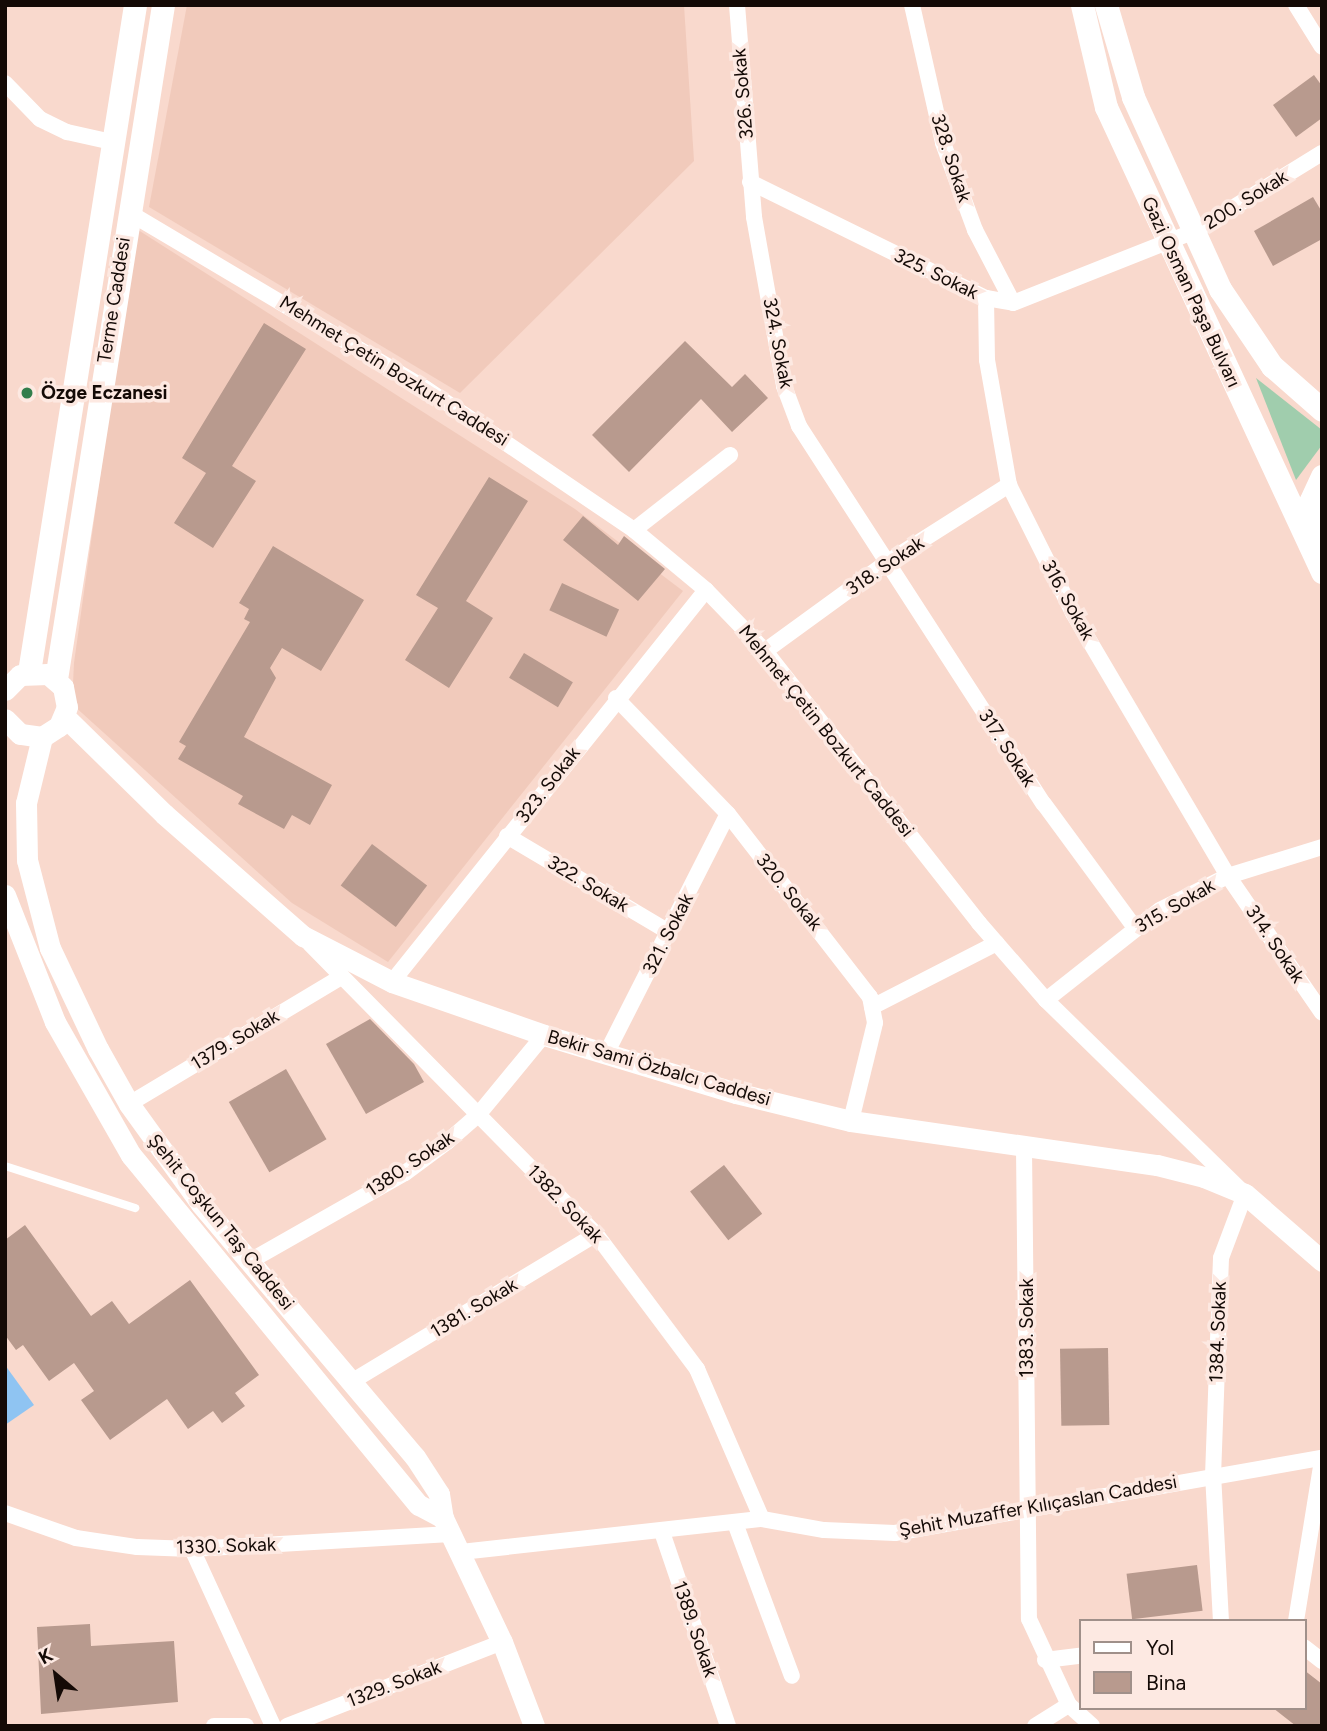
<!DOCTYPE html>
<html>
<head>
<meta charset="utf-8">
<style>
	body { margin:0 }
	#map { position:relative; width:1327px; height:1731px; overflow:hidden; background:#f9d9cd; font-family:Figtree,sans-serif }
	div>[style] { position:absolute }
	.built>* { inset:0; background:#f1cabb }
	.green>* { inset:0; background:#a0cdad }
	.water>* { inset:0; background:#8fc4f2 }
	.building>* { inset:0; background:#b89a8e; transform-origin:0 0 }
	.service>* { height:8px; margin:-4px; padding:0 4px; transform-origin:4px; border-radius:4px; background:#fff }
	.minor>* { height:16px; margin:-8px; padding:0 8px; transform-origin:8px; border-radius:8px; background:#fff }
	.tertiary>* { height:21px; margin:-10.5px; padding:0 10.5px; transform-origin:10.5px; border-radius:10.5px; background:#fff }
	.secondary>* { height:23px; margin:-11.5px; padding:0 11.5px; transform-origin:11.5px; border-radius:11.5px; background:#fff }
	.dots>* { width:19px; height:19px; translate:-50% -50%; box-sizing:border-box; border:4px solid #fde9e2; border-radius:50% }
	span { translate:-50% -50%; white-space:nowrap; text-align:center; line-height:1.15; -webkit-text-stroke:7px #fde9e2; paint-order:stroke }
	.street-label { font-size:19px; color:#140a06 }
	.poi-label { font-size:19px; color:#140a06; font-weight:700 }
	.left { translate:0 -50%; text-align:left }
	.frame { position:absolute; inset:0; border:7px solid #140a06; pointer-events:none }
	.legend { position:absolute; left:1079px; top:1619px; width:228px; height:91px; box-sizing:border-box; background:#fde9e2; border:2px solid #a0908a; margin:0; padding:9px 12px; list-style:none; font-size:21px; color:#140a06 }
	.legend li { display:flex; align-items:center; gap:14px; height:35px }
	.legend b { width:35px; border:2px solid #a0908a }
	.north { position:absolute; left:21px; top:1640px; width:70px; height:70px; -webkit-text-stroke:5px #fde9e2; paint-order:stroke; rotate:331deg; font-size:19px; font-weight:700; line-height:28px; text-align:center; color:#140a06 }
	.north::after { content:''; display:block; margin:auto; width:24px; height:32px; background:#140a06; clip-path:polygon(50% 0,100% 100%,50% 72%,0 100%) }
</style>
</head>
<body>
<div id="map">
	<div class="built">
		<i style="clip-path:polygon(187px 5px,684px 5px,694px 161px,460px 393px,149px 207px)"></i>
		<i style="clip-path:polygon(135px 228px,575px 509px,683px 591px,388px 962px,292px 903px,72px 704px,74px 663px)"></i>
	</div>
	<div class="green">
		<i style="clip-path:polygon(1256px 378px,1322px 430px,1322px 445px,1296px 480px)"></i>
	</div>
	<div class="water">
		<i style="clip-path:polygon(5px 1365px,34px 1405px,5px 1425px)"></i>
	</div>
	<div class="building">
		<i style="clip-path:polygon(1314px 75px,1322px 86px,1322px 118px,1296px 137px,1273px 105px)"></i>
		<i style="clip-path:polygon(1313px 197px,1322px 212px,1322px 239px,1273px 266px,1254px 231px)"></i>
		<i style="clip-path:polygon(264px 323px,306px 349px,232px 466px,256px 481px,213px 548px,174px 523px,206px 473px,182px 458px)"></i>
		<i style="clip-path:polygon(685px 341px,732px 387px,745px 374px,768px 398px,732px 432px,701px 399px,629px 472px,592px 435px)"></i>
		<i style="clip-path:polygon(489px 477px,528px 501px,466px 601px,493px 618px,449px 688px,405px 660px,438px 608px,416px 595px)"></i>
		<i style="clip-path:polygon(583px 516px,618px 545px,624px 536px,665px 569px,638px 601px,563px 540px)"></i>
		<i style="clip-path:polygon(273px 546px,364px 600px,321px 671px,282px 648px,270px 668px,276px 678px,244px 737px,332px 785px,310px 825px,292px 815px,284px 829px,238px 804px,243px 796px,178px 759px,186px 746px,179px 742px,250px 622px,244px 619px,249px 609px,239px 603px)"></i>
		<i style="left:562px;top:583px;width:63px;height:30px;rotate:25deg"></i>
		<i style="left:524px;top:653px;width:57px;height:29px;rotate:31deg"></i>
		<i style="left:372px;top:844px;width:69px;height:52px;rotate:37deg"></i>
		<i style="clip-path:polygon(370px 1019px,414px 1064px,424px 1082px,366px 1114px,326px 1044px)"></i>
		<i style="left:286px;top:1069px;width:81px;height:66px;rotate:60deg"></i>
		<i style="left:724px;top:1165px;width:62px;height:43px;rotate:52deg"></i>
		<i style="clip-path:polygon(25px 1225px,91px 1316px,112px 1301px,129px 1324px,190px 1280px,259px 1375px,235px 1393px,245px 1406px,222px 1423px,213px 1411px,188px 1429px,167px 1399px,110px 1440px,81px 1400px,94px 1391px,74px 1363px,49px 1381px,23px 1345px,16px 1350px,5px 1335px,5px 1240px)"></i>
		<i style="left:1108px;top:1348px;width:77px;height:48px;rotate:89deg"></i>
		<i style="left:1197px;top:1565px;width:46px;height:71px;rotate:83deg"></i>
		<i style="clip-path:polygon(90px 1624px,91px 1646px,174px 1641px,178px 1702px,41px 1714px,37px 1627px)"></i>
		<i style="clip-path:polygon(1304px 1670px,1322px 1684px,1322px 1726px,1296px 1726px,1273px 1708px,1304px 1708px)"></i>
	</div>
	<div class="service">
		<i style="left:5px;top:1166px;width:137px;rotate:17.9deg"></i>
	</div>
	<div class="minor">
		<i style="left:737px;top:5px;width:213px;rotate:85.4deg"></i>
		<i style="left:754px;top:217px;width:172px;rotate:79.9deg"></i>
		<i style="left:784px;top:386px;width:43px;rotate:69.4deg"></i>
		<i style="left:799px;top:426px;width:450px;rotate:57.1deg"></i>
		<i style="left:1044px;top:804px;width:154px;rotate:53.7deg"></i>
		<i style="left:912px;top:5px;width:141px;rotate:77.3deg"></i>
		<i style="left:943px;top:143px;width:93px;rotate:69.8deg"></i>
		<i style="left:975px;top:230px;width:82px;rotate:62.5deg"></i>
		<i style="left:1296px;top:5px;width:49px;rotate:58.2deg"></i>
		<i style="left:5px;top:83px;width:50px;rotate:45.8deg"></i>
		<i style="left:40px;top:119px;width:30px;rotate:26deg"></i>
		<i style="left:67px;top:132px;width:46px;rotate:12.5deg"></i>
		<i style="left:750px;top:182px;width:263px;rotate:26.2deg"></i>
		<i style="left:986px;top:298px;width:27px;rotate:10deg"></i>
		<i style="left:1013px;top:303px;width:196px;rotate:-21.6deg"></i>
		<i style="left:1195px;top:231px;width:149px;rotate:-31.6deg"></i>
		<i style="left:128px;top:212px;width:345px;rotate:30.7deg"></i>
		<i style="left:425px;top:388px;width:253px;rotate:34.2deg"></i>
		<i style="left:634px;top:530px;width:94px;rotate:39.8deg"></i>
		<i style="left:706px;top:590px;width:85px;rotate:46deg"></i>
		<i style="left:765px;top:651px;width:346px;rotate:51.8deg"></i>
		<i style="left:979px;top:923px;width:102px;rotate:49deg"></i>
		<i style="left:1046px;top:1000px;width:278px;rotate:44.3deg"></i>
		<i style="left:1245px;top:1194px;width:68px;rotate:110.6deg"></i>
		<i style="left:1221px;top:1258px;width:216px;rotate:92.1deg"></i>
		<i style="left:1213px;top:1474px;width:147px;rotate:86.9deg"></i>
		<i style="left:986px;top:298px;width:62px;rotate:89.1deg"></i>
		<i style="left:987px;top:360px;width:127px;rotate:80deg"></i>
		<i style="left:1009px;top:485px;width:143px;rotate:63.4deg"></i>
		<i style="left:1073px;top:613px;width:305px;rotate:59.5deg"></i>
		<i style="left:1228px;top:876px;width:166px;rotate:55.5deg"></i>
		<i style="left:634px;top:530px;width:122px;rotate:-38deg"></i>
		<i style="left:765px;top:651px;width:150px;rotate:-36deg"></i>
		<i style="left:886px;top:563px;width:146px;rotate:-32.4deg"></i>
		<i style="left:616px;top:698px;width:161px;rotate:46deg"></i>
		<i style="left:728px;top:814px;width:232px;rotate:52.2deg"></i>
		<i style="left:870px;top:997px;width:26px;rotate:79deg"></i>
		<i style="left:875px;top:1023px;width:101px;rotate:103.8deg"></i>
		<i style="left:507px;top:836px;width:188px;rotate:30.7deg"></i>
		<i style="left:310px;top:944px;width:407px;rotate:45.4deg"></i>
		<i style="left:596px;top:1234px;width:169px;rotate:53.2deg"></i>
		<i style="left:697px;top:1369px;width:163px;rotate:66.6deg"></i>
		<i style="left:392px;top:982px;width:502px;rotate:-51.3deg"></i>
		<i style="left:1046px;top:1000px;width:145px;rotate:-38.3deg"></i>
		<i style="left:1160px;top:910px;width:76px;rotate:-26.6deg"></i>
		<i style="left:1228px;top:876px;width:98px;rotate:-17.1deg"></i>
		<i style="left:872px;top:1007px;width:140px;rotate:-27.1deg"></i>
		<i style="left:606px;top:1054px;width:269px;rotate:-63.1deg"></i>
		<i style="left:129px;top:1104px;width:247px;rotate:-30.9deg"></i>
		<i style="left:1024px;top:1148px;width:471px;rotate:89.4deg"></i>
		<i style="left:1029px;top:1619px;width:95px;rotate:65.1deg"></i>
		<i style="left:1069px;top:1705px;width:31px;rotate:42deg"></i>
		<i style="left:250px;top:1261px;width:178px;rotate:-29.6deg"></i>
		<i style="left:405px;top:1173px;width:52px;rotate:-36.4deg"></i>
		<i style="left:447px;top:1142px;width:41px;rotate:-41.1deg"></i>
		<i style="left:478px;top:1115px;width:104px;rotate:-50.5deg"></i>
		<i style="left:351px;top:1382px;width:286px;rotate:-31.1deg"></i>
		<i style="left:5px;top:1513px;width:75px;rotate:19.4deg"></i>
		<i style="left:76px;top:1538px;width:62px;rotate:8.4deg"></i>
		<i style="left:137px;top:1547px;width:55px;rotate:2.1deg"></i>
		<i style="left:192px;top:1549px;width:259px;rotate:-3.3deg"></i>
		<i style="left:735px;top:1523px;width:163px;rotate:69.6deg"></i>
		<i style="left:662px;top:1532px;width:205px;rotate:71.2deg"></i>
		<i style="left:192px;top:1549px;width:195px;rotate:65.4deg"></i>
		<i style="left:461px;top:1552px;width:303px;rotate:-6.3deg"></i>
		<i style="left:762px;top:1519px;width:63px;rotate:10.1deg"></i>
		<i style="left:824px;top:1530px;width:71px;rotate:2.4deg"></i>
		<i style="left:895px;top:1533px;width:434px;rotate:-10deg"></i>
		<i style="left:1296px;top:1621px;width:163px;rotate:-80.8deg"></i>
		<i style="left:1304px;top:1647px;width:23px;rotate:38deg"></i>
		<i style="left:1045px;top:1660px;width:35px;rotate:-7deg"></i>
		<i style="left:214px;top:1726px;width:32px"></i>
		<i style="left:287px;top:1726px;width:231px;rotate:-21.3deg"></i>
		<i style="left:1035px;top:1726px;width:40px;rotate:-32deg"></i>
	</div>
	<div class="tertiary">
		<i style="left:5px;top:690px;width:21px;rotate:-45deg"></i>
		<i style="left:20px;top:675px;width:28px;rotate:-2deg"></i>
		<i style="left:48px;top:674px;width:20px;rotate:41deg"></i>
		<i style="left:63px;top:687px;width:20px;rotate:79deg"></i>
		<i style="left:67px;top:707px;width:21px;rotate:113deg"></i>
		<i style="left:59px;top:726px;width:20px;rotate:147deg"></i>
		<i style="left:42px;top:737px;width:22px;rotate:-172deg"></i>
		<i style="left:20px;top:734px;width:21px;rotate:-135deg"></i>
		<i style="left:65px;top:717px;width:139px;rotate:44.4deg"></i>
		<i style="left:164px;top:814px;width:185px;rotate:41.3deg"></i>
		<i style="left:303px;top:936px;width:100px;rotate:27.3deg"></i>
		<i style="left:392px;top:982px;width:161px;rotate:19.2deg"></i>
		<i style="left:544px;top:1035px;width:201px;rotate:16.8deg"></i>
		<i style="left:736px;top:1093px;width:118px;rotate:13.7deg"></i>
		<i style="left:851px;top:1121px;width:309px;rotate:8.2deg"></i>
		<i style="left:1157px;top:1165px;width:49px;rotate:14.3deg"></i>
		<i style="left:1204px;top:1177px;width:44px;rotate:22.5deg"></i>
		<i style="left:1245px;top:1194px;width:102px;rotate:41deg"></i>
		<i style="left:42px;top:737px;width:68px;rotate:103.6deg"></i>
		<i style="left:26px;top:803px;width:57px;rotate:89deg"></i>
		<i style="left:27px;top:860px;width:91px;rotate:75.4deg"></i>
		<i style="left:50px;top:948px;width:112px;rotate:64.6deg"></i>
		<i style="left:98px;top:1049px;width:63px;rotate:60.6deg"></i>
		<i style="left:129px;top:1104px;width:123px;rotate:54.2deg"></i>
		<i style="left:201px;top:1204px;width:331px;rotate:49.8deg"></i>
		<i style="left:415px;top:1457px;width:44px;rotate:57deg"></i>
		<i style="left:439px;top:1494px;width:24px;rotate:81deg"></i>
		<i style="left:443px;top:1518px;width:137px;rotate:64.6deg"></i>
		<i style="left:502px;top:1642px;width:90px;rotate:69.1deg"></i>
		<i style="left:5px;top:895px;width:136px;rotate:68.5deg"></i>
		<i style="left:55px;top:1022px;width:153px;rotate:60.3deg"></i>
		<i style="left:131px;top:1155px;width:453px;rotate:50.6deg"></i>
		<i style="left:419px;top:1505px;width:27px;rotate:28deg"></i>
	</div>
	<div class="secondary">
		<i style="left:1082px;top:5px;width:105px;rotate:76.8deg"></i>
		<i style="left:1106px;top:107px;width:513px;rotate:65.08deg"></i>
		<i style="left:1106px;top:5px;width:96px;rotate:73.6deg"></i>
		<i style="left:1133px;top:97px;width:211px;rotate:65.6deg"></i>
		<i style="left:1220px;top:289px;width:93px;rotate:56deg"></i>
		<i style="left:1272px;top:366px;width:67px;rotate:41.3deg"></i>
		<i style="left:1309px;top:535px;width:33px;rotate:-88deg"></i>
		<i style="left:1310px;top:502px;width:29px;rotate:-65deg"></i>
		<i style="left:29px;top:672px;width:675px;rotate:-80.97deg"></i>
		<i style="left:56px;top:679px;width:682px;rotate:-80.98deg"></i>
	</div>
	<div class="dots">
		<i style="left:27px;top:393px;background:#327e4c"></i>
	</div>
	<div class="street-label">
		<span style="left:743px;top:94px;rotate:-95deg">326. Sokak</span>
		<span style="left:951px;top:158px;rotate:72deg">328. Sokak</span>
		<span style="left:1246px;top:200px;rotate:-32deg">200. Sokak</span>
		<span style="left:936px;top:274px;rotate:26deg">325. Sokak</span>
		<span style="left:1191px;top:292px;rotate:65deg">Gazi Osman Paşa Bulvarı</span>
		<span style="left:114px;top:300px;rotate:-81deg">Terme Caddesi</span>
		<span style="left:778px;top:343px;rotate:79deg">324. Sokak</span>
		<span style="left:394px;top:371px;rotate:32deg">Mehmet Çetin Bozkurt Caddesi</span>
		<span style="left:885px;top:566px;rotate:-34deg">318. Sokak</span>
		<span style="left:1068px;top:600px;rotate:61deg">316. Sokak</span>
		<span style="left:826px;top:731px;rotate:51deg">Mehmet Çetin Bozkurt Caddesi</span>
		<span style="left:1007px;top:748px;rotate:57deg">317. Sokak</span>
		<span style="left:548px;top:785px;rotate:-52deg">323. Sokak</span>
		<span style="left:588px;top:884px;rotate:31deg">322. Sokak</span>
		<span style="left:789px;top:892px;rotate:51deg">320. Sokak</span>
		<span style="left:1175px;top:906px;rotate:-30deg">315. Sokak</span>
		<span style="left:668px;top:934px;rotate:-63deg">321. Sokak</span>
		<span style="left:1275px;top:944px;rotate:56deg">314. Sokak</span>
		<span style="left:235px;top:1040px;rotate:-31deg">1379. Sokak</span>
		<span style="left:659px;top:1068px;rotate:16deg">Bekir Sami Özbalcı Caddesi</span>
		<span style="left:410px;top:1164px;rotate:-34deg">1380. Sokak</span>
		<span style="left:565px;top:1204px;rotate:46deg">1382. Sokak</span>
		<span style="left:221px;top:1222px;rotate:51deg">Şehit Coşkun Taş Caddesi</span>
		<span style="left:474px;top:1308px;rotate:-31deg">1381. Sokak</span>
		<span style="left:1027px;top:1328px;rotate:-90deg">1383. Sokak</span>
		<span style="left:1218px;top:1332px;rotate:-88deg">1384. Sokak</span>
		<span style="left:1038px;top:1506px;rotate:-10deg">Şehit Muzaffer Kılıçaslan Caddesi</span>
		<span style="left:226px;top:1546px;rotate:-2deg">1330. Sokak</span>
		<span style="left:695px;top:1629px;rotate:71deg">1389. Sokak</span>
		<span style="left:394px;top:1684px;rotate:-21deg">1329. Sokak</span>
	</div>
	<div class="poi-label">
		<span class="left" style="left:41px;top:393px">Özge Eczanesi</span>
	</div>
	<div class="frame"></div>
	<ul class="legend">
	<li><b style="height:9px;background:#fff"></b>Yol</li>
	<li><b style="height:19px;background:#b89a8e"></b>Bina</li>
	</ul>
	<div class="north">K</div>
</div>
</body>
</html>
